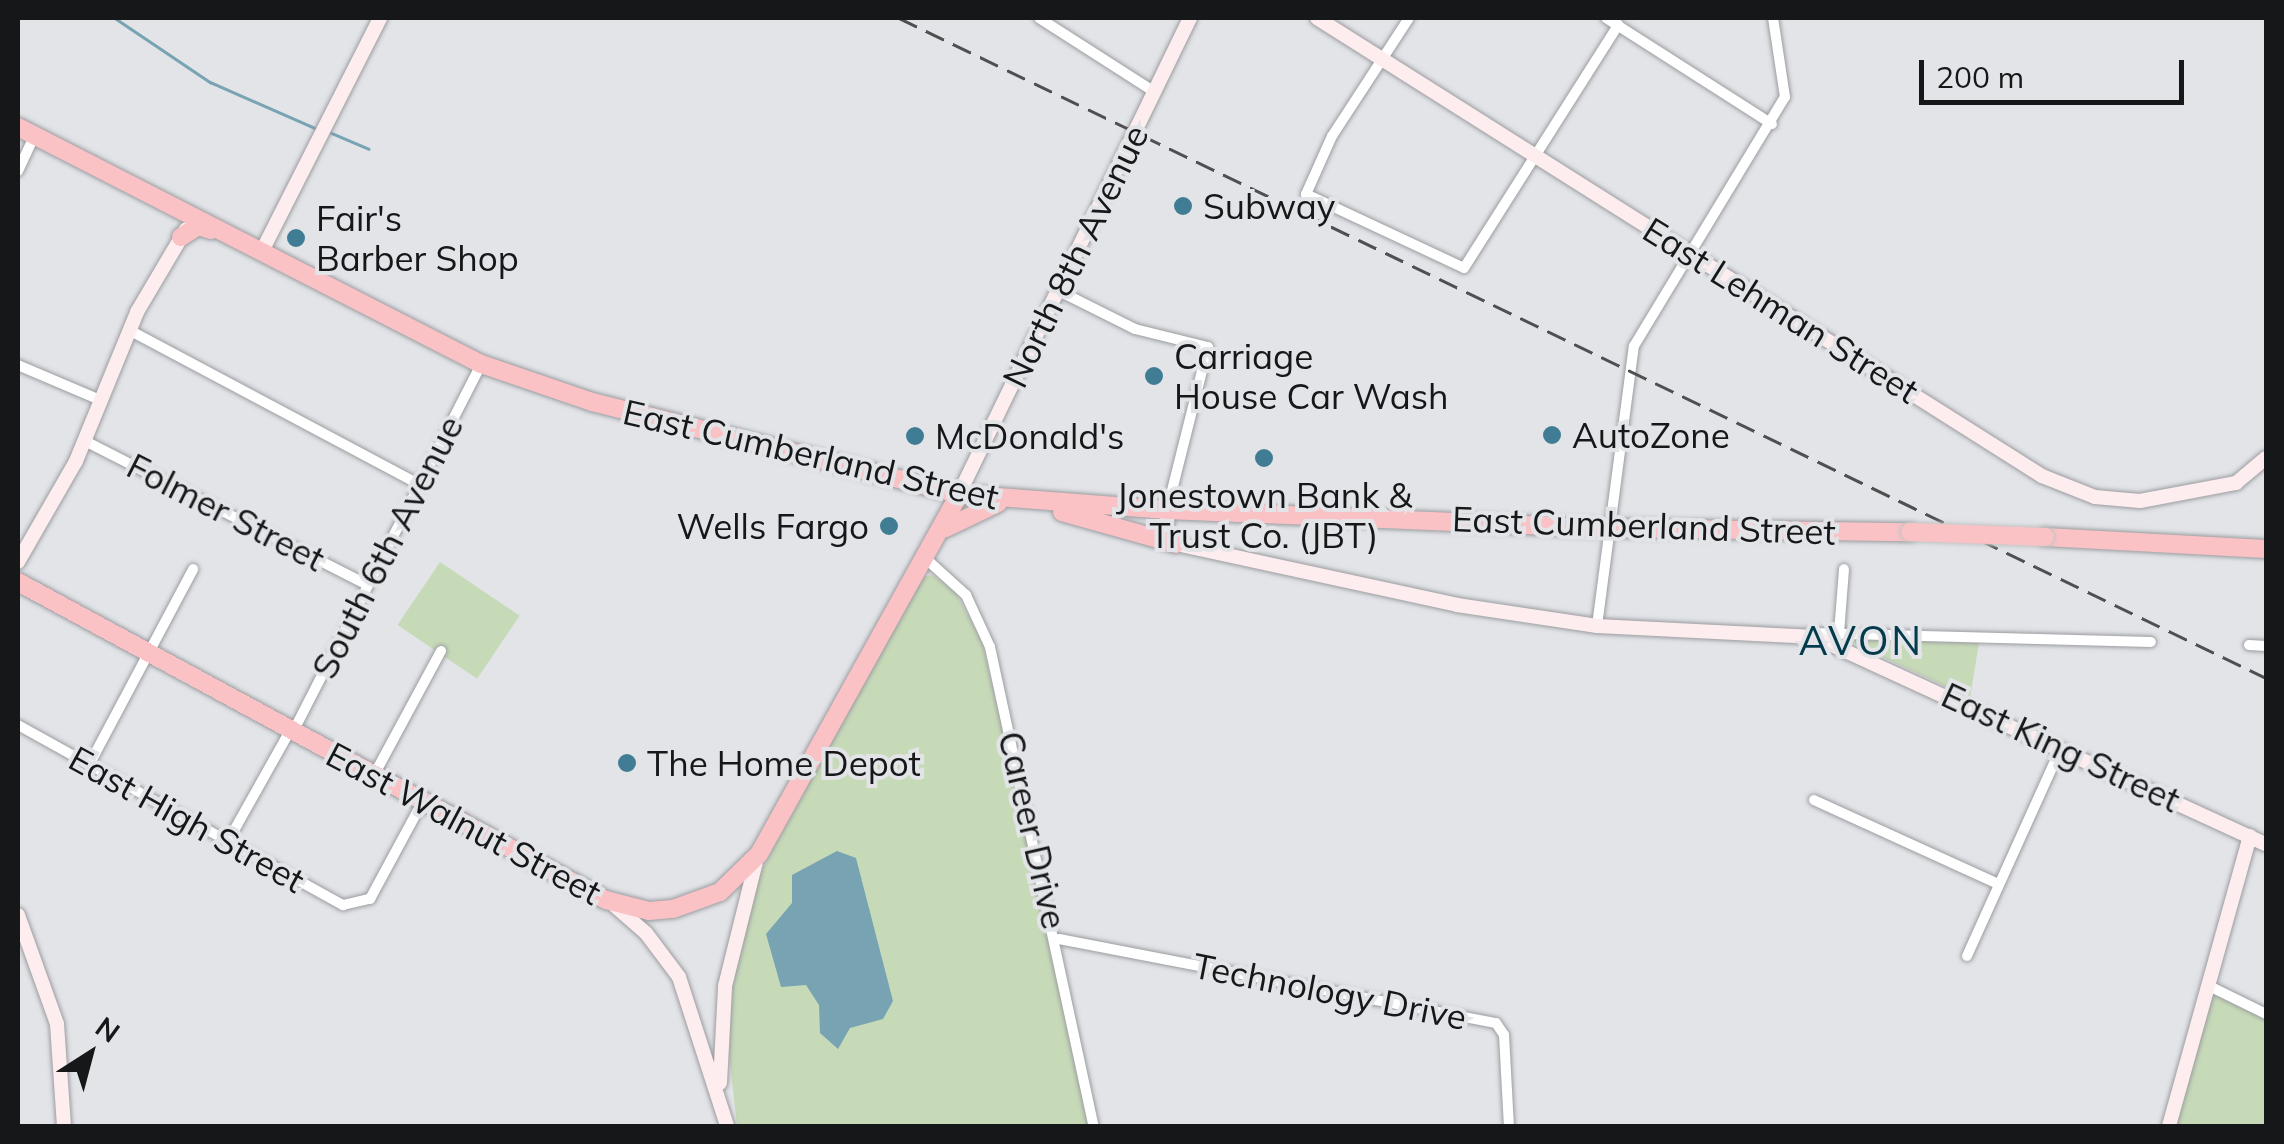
<!DOCTYPE html>
<html>
<head>
<meta charset="utf-8">
<style>
	body { margin:0 }
	#map { position:relative; width:2284px; height:1144px; overflow:hidden; background:#e2e4e8; font-family:Mulish,sans-serif }
	div>[style] { position:absolute }
	.green>* { inset:0; background:#c7dab8; transform-origin:0 0 }
	.water>* { inset:0; background:#77a3b3 }
	.stream>* { height:2.5px; margin:-1.25px; padding:0 1.25px; transform-origin:1.25px; border-radius:1.25px; background:#77a3b3 }
	.roads { filter:drop-shadow(0 0 2px #9b9da0) drop-shadow(0 0 2px #9b9da0) }
	.street>* { height:10px; margin:-5px; padding:0 5px; transform-origin:5px; border-radius:5px; background:#fff }
	.secondary>* { height:14px; margin:-7px; padding:0 7px; transform-origin:7px; border-radius:7px; background:#feedee }
	.highway>* { height:18px; margin:-9px; padding:0 9px; transform-origin:9px; border-radius:9px; background:#fbc2c5 }
	.rail>* { height:2.5px; margin-top:-1.25px; transform-origin:0; background:repeating-linear-gradient(90deg,#4e4f51 0 20px,transparent 0 30px) }
	.bridges { filter:drop-shadow(0 0 2px #c2c3c3) drop-shadow(0 0 2px #c2c3c3) }
	.highway-bridge>* { height:18px; margin:-9px; padding:0 9px; transform-origin:9px; border-radius:9px; background:#fbc2c5 }
	.dots>* { width:28px; height:28px; translate:-50% -50%; box-sizing:border-box; border:5px solid #e2e4e8; border-radius:50% }
	span { translate:-50% -50%; white-space:nowrap; text-align:center; line-height:1.15; -webkit-text-stroke:8px #e2e4e8; paint-order:stroke }
	.poi-label { font-size:35px; color:#161718 }
	.left { translate:0 -50%; text-align:left }
	.right { translate:-100% -50%; text-align:right }
	.street-label { font-size:35px; color:#161718 }
	.quarter-label { font-size:40px; color:#043b4c; letter-spacing:2.5px }
	.frame { position:absolute; inset:0; border:20px solid #161718; pointer-events:none }
	.north { position:absolute; left:40px; top:1004px; width:100px; height:100px; -webkit-text-stroke:8px #e2e4e8; paint-order:stroke; rotate:36deg; font-size:28px; font-weight:700; line-height:40px; text-align:center; color:#161718 }
	.north::after { content:''; display:block; margin:auto; width:35px; height:45px; background:#161718; clip-path:polygon(50% 0,100% 100%,50% 72%,0 100%) }
	.scale { position:absolute; left:1919px; top:60px; width:265px; height:45px; box-sizing:border-box; border:5px solid #161718; border-top:0; padding-left:12px; font-size:30px; line-height:35px; white-space:nowrap; color:#161718; -webkit-text-stroke:8px #e2e4e8; paint-order:stroke }
</style>
</head>
<body>
<div id="map">
	<div class="green">
		<i style="left:440px;top:562px;width:96px;height:76px;rotate:34deg"></i>
		<i style="clip-path:polygon(932px 575px,954px 590px,982px 641px,1062px 985px,1088px 1126px,737px 1126px,729px 1055px,732px 989px,759px 875px,922px 577px)"></i>
		<i style="clip-path:polygon(1842px 638px,1979px 643px,1970px 698px)"></i>
		<i style="clip-path:polygon(2207px 985px,2266px 1014px,2266px 1126px,2169px 1126px)"></i>
	</div>
	<div class="water">
		<i style="clip-path:polygon(837px 851px,856px 858px,893px 1001px,883px 1019px,850px 1028px,838px 1049px,820px 1033px,819px 1005px,806px 985px,781px 987px,766px 934px,792px 903px,792px 875px)"></i>
	</div>
	<div class="stream">
		<i style="left:115px;top:18px;width:115px;rotate:34deg"></i>
		<i style="left:210px;top:82px;width:117px;rotate:23.7deg"></i>
		<i style="left:329px;top:132px;width:43px;rotate:23deg"></i>
	</div>
	<div class="roads">
		<div class="street">
			<i style="left:1039px;top:18px;width:135px;rotate:32.6deg"></i>
			<i style="left:1409px;top:18px;width:141px;rotate:123.1deg"></i>
			<i style="left:1332px;top:136px;width:64px;rotate:114.1deg"></i>
			<i style="left:1306px;top:194px;width:174px;rotate:25.1deg"></i>
			<i style="left:1464px;top:268px;width:288px;rotate:-57.6deg"></i>
			<i style="left:1606px;top:18px;width:197px;rotate:32.6deg"></i>
			<i style="left:18px;top:171px;width:40px;rotate:-65deg"></i>
			<i style="left:1059px;top:291px;width:85px;rotate:26.6deg"></i>
			<i style="left:1135px;top:329px;width:75px;rotate:13.9deg"></i>
			<i style="left:1208px;top:347px;width:168px;rotate:104.1deg"></i>
			<i style="left:129px;top:330px;width:326px;rotate:28deg"></i>
			<i style="left:18px;top:365px;width:89px;rotate:23.1deg"></i>
			<i style="left:85px;top:441px;width:315px;rotate:27deg"></i>
			<i style="left:924px;top:557px;width:57px;rotate:42.1deg"></i>
			<i style="left:966px;top:595px;width:57px;rotate:65.2deg"></i>
			<i style="left:990px;top:647px;width:490px;rotate:77.8deg"></i>
			<i style="left:1597px;top:626px;width:282px;rotate:-82.5deg"></i>
			<i style="left:1634px;top:346px;width:291px;rotate:-58.8deg"></i>
			<i style="left:1785px;top:97px;width:80px;rotate:-98.6deg"></i>
			<i style="left:1810px;top:633px;width:341px;rotate:1.5deg"></i>
			<i style="left:1839px;top:633px;width:64px;rotate:-85.5deg"></i>
			<i style="left:2249px;top:645px;width:17px;rotate:3deg"></i>
			<i style="left:18px;top:725px;width:372px;rotate:29deg"></i>
			<i style="left:343px;top:905px;width:28px;rotate:-13deg"></i>
			<i style="left:370px;top:899px;width:109px;rotate:-61.6deg"></i>
			<i style="left:294px;top:730px;width:411px;rotate:-62.9deg"></i>
			<i style="left:89px;top:765px;width:222px;rotate:-62deg"></i>
			<i style="left:374px;top:775px;width:141px;rotate:-61.6deg"></i>
			<i style="left:1814px;top:800px;width:202px;rotate:24.5deg"></i>
			<i style="left:227px;top:843px;width:131px;rotate:-60.7deg"></i>
			<i style="left:1059px;top:939px;width:445px;rotate:10.9deg"></i>
			<i style="left:1496px;top:1023px;width:14px;rotate:56deg"></i>
			<i style="left:1504px;top:1035px;width:91px;rotate:86.9deg"></i>
			<i style="left:1967px;top:956px;width:228px;rotate:-65.7deg"></i>
			<i style="left:2207px;top:985px;width:66px;rotate:26.2deg"></i>
		</div>
		<div class="secondary">
			<i style="left:1317px;top:18px;width:858px;rotate:32.28deg"></i>
			<i style="left:2042px;top:476px;width:57px;rotate:21.6deg"></i>
			<i style="left:2095px;top:497px;width:45px;rotate:5.1deg"></i>
			<i style="left:2140px;top:501px;width:98px;rotate:-10.6deg"></i>
			<i style="left:2236px;top:483px;width:39px;rotate:-40deg"></i>
			<i style="left:263px;top:249px;width:259px;rotate:-63.1deg"></i>
			<i style="left:959px;top:494px;width:529px;rotate:-64.11deg"></i>
			<i style="left:1167px;top:510px;width:27px;rotate:90deg"></i>
			<i style="left:1167px;top:537px;width:11px;rotate:38deg"></i>
			<i style="left:1176px;top:544px;width:288px;rotate:12.2deg"></i>
			<i style="left:1457px;top:605px;width:142px;rotate:8.5deg"></i>
			<i style="left:1597px;top:626px;width:218px;rotate:2.9deg"></i>
			<i style="left:1815px;top:637px;width:496px;rotate:24.7deg"></i>
			<i style="left:18px;top:562px;width:116px;rotate:-60.1deg"></i>
			<i style="left:76px;top:461px;width:161px;rotate:-67.7deg"></i>
			<i style="left:137px;top:312px;width:96px;rotate:-59.4deg"></i>
			<i style="left:615px;top:906px;width:41px;rotate:41.1deg"></i>
			<i style="left:646px;top:933px;width:55px;rotate:53.1deg"></i>
			<i style="left:679px;top:977px;width:157px;rotate:72.1deg"></i>
			<i style="left:18px;top:915px;width:116px;rotate:70.3deg"></i>
			<i style="left:57px;top:1024px;width:102px;rotate:86.1deg"></i>
			<i style="left:720px;top:1083px;width:97px;rotate:-87deg"></i>
			<i style="left:725px;top:986px;width:136px;rotate:-76deg"></i>
			<i style="left:2169px;top:1126px;width:301px;rotate:-74.4deg"></i>
		</div>
		<div class="highway">
			<i style="left:18px;top:127px;width:520px;rotate:27.11deg"></i>
			<i style="left:481px;top:364px;width:117px;rotate:18.9deg"></i>
			<i style="left:592px;top:402px;width:378px;rotate:14.1deg"></i>
			<i style="left:959px;top:494px;width:209px;rotate:4.4deg"></i>
			<i style="left:1167px;top:510px;width:438px;rotate:2.4deg"></i>
			<i style="left:1605px;top:528px;width:305px;rotate:0.8deg"></i>
			<i style="left:181px;top:237px;width:20px;rotate:-33deg"></i>
			<i style="left:198px;top:226px;width:14px;rotate:17deg"></i>
			<i style="left:1062px;top:512px;width:118px;rotate:15.7deg"></i>
			<i style="left:946px;top:528px;width:58px;rotate:-25.7deg"></i>
			<i style="left:2045px;top:537px;width:221px;rotate:3.1deg"></i>
			<i style="left:18px;top:582px;width:668px;rotate:28.41deg"></i>
			<i style="left:606px;top:900px;width:44px;rotate:14.3deg"></i>
			<i style="left:649px;top:911px;width:24px;rotate:-5deg"></i>
			<i style="left:673px;top:909px;width:50px;rotate:-19.9deg"></i>
			<i style="left:720px;top:892px;width:54px;rotate:-44.3deg"></i>
			<i style="left:759px;top:854px;width:412px;rotate:-60.9deg"></i>
		</div>
	</div>
	<div class="rail">
		<i style="left:899px;top:18px;width:1518px;rotate:25.77deg"></i>
	</div>
	<div class="bridges">
		<div class="highway-bridge">
			<i style="left:1910px;top:532px;width:135px;rotate:2.1deg"></i>
		</div>
	</div>
	<div class="dots">
		<i style="left:1183px;top:206px;background:#407d94"></i>
		<i style="left:296px;top:238px;background:#407d94"></i>
		<i style="left:1154px;top:376px;background:#407d94"></i>
		<i style="left:1552px;top:435px;background:#407d94"></i>
		<i style="left:915px;top:436px;background:#407d94"></i>
		<i style="left:1264px;top:458px;background:#407d94"></i>
		<i style="left:889px;top:526px;background:#407d94"></i>
		<i style="left:627px;top:763px;background:#407d94"></i>
	</div>
	<div class="poi-label">
		<span class="left" style="left:1203px;top:206px">Subway</span>
		<span class="left" style="left:316px;top:238px">Fair's<br>Barber Shop</span>
		<span class="left" style="left:1174px;top:376px">Carriage<br>House Car Wash</span>
		<span class="left" style="left:1572px;top:435px">AutoZone</span>
		<span class="left" style="left:935px;top:436px">McDonald's</span>
		<span style="left:1264px;top:515px">Jonestown Bank &amp;<br>Trust Co. (JBT)</span>
		<span class="right" style="left:869px;top:526px">Wells Fargo</span>
		<span class="left" style="left:647px;top:763px">The Home Depot</span>
	</div>
	<div class="street-label">
		<span style="left:1075px;top:256px;rotate:-64deg">North 8th Avenue</span>
		<span style="left:1781px;top:310px;rotate:32deg">East Lehman Street</span>
		<span style="left:811px;top:454px;rotate:13deg">East Cumberland Street</span>
		<span style="left:226px;top:512px;rotate:27deg">Folmer Street</span>
		<span style="left:1644px;top:525px;rotate:2deg">East Cumberland Street</span>
		<span style="left:387px;top:547px;rotate:-63deg">South 6th Avenue</span>
		<span style="left:2061px;top:747px;rotate:25deg">East King Street</span>
		<span style="left:187px;top:819px;rotate:29deg">East High Street</span>
		<span style="left:464px;top:823px;rotate:28deg">East Walnut Street</span>
		<span style="left:1033px;top:830px;rotate:77deg">Career Drive</span>
		<span style="left:1330px;top:991px;rotate:11deg">Technology Drive</span>
	</div>
	<div class="quarter-label">
		<span style="left:1861px;top:640px">AVON</span>
	</div>
	<div class="frame"></div>
	<div class="north">N</div>
	<div class="scale">200 m</div>
</div>
</body>
</html>
